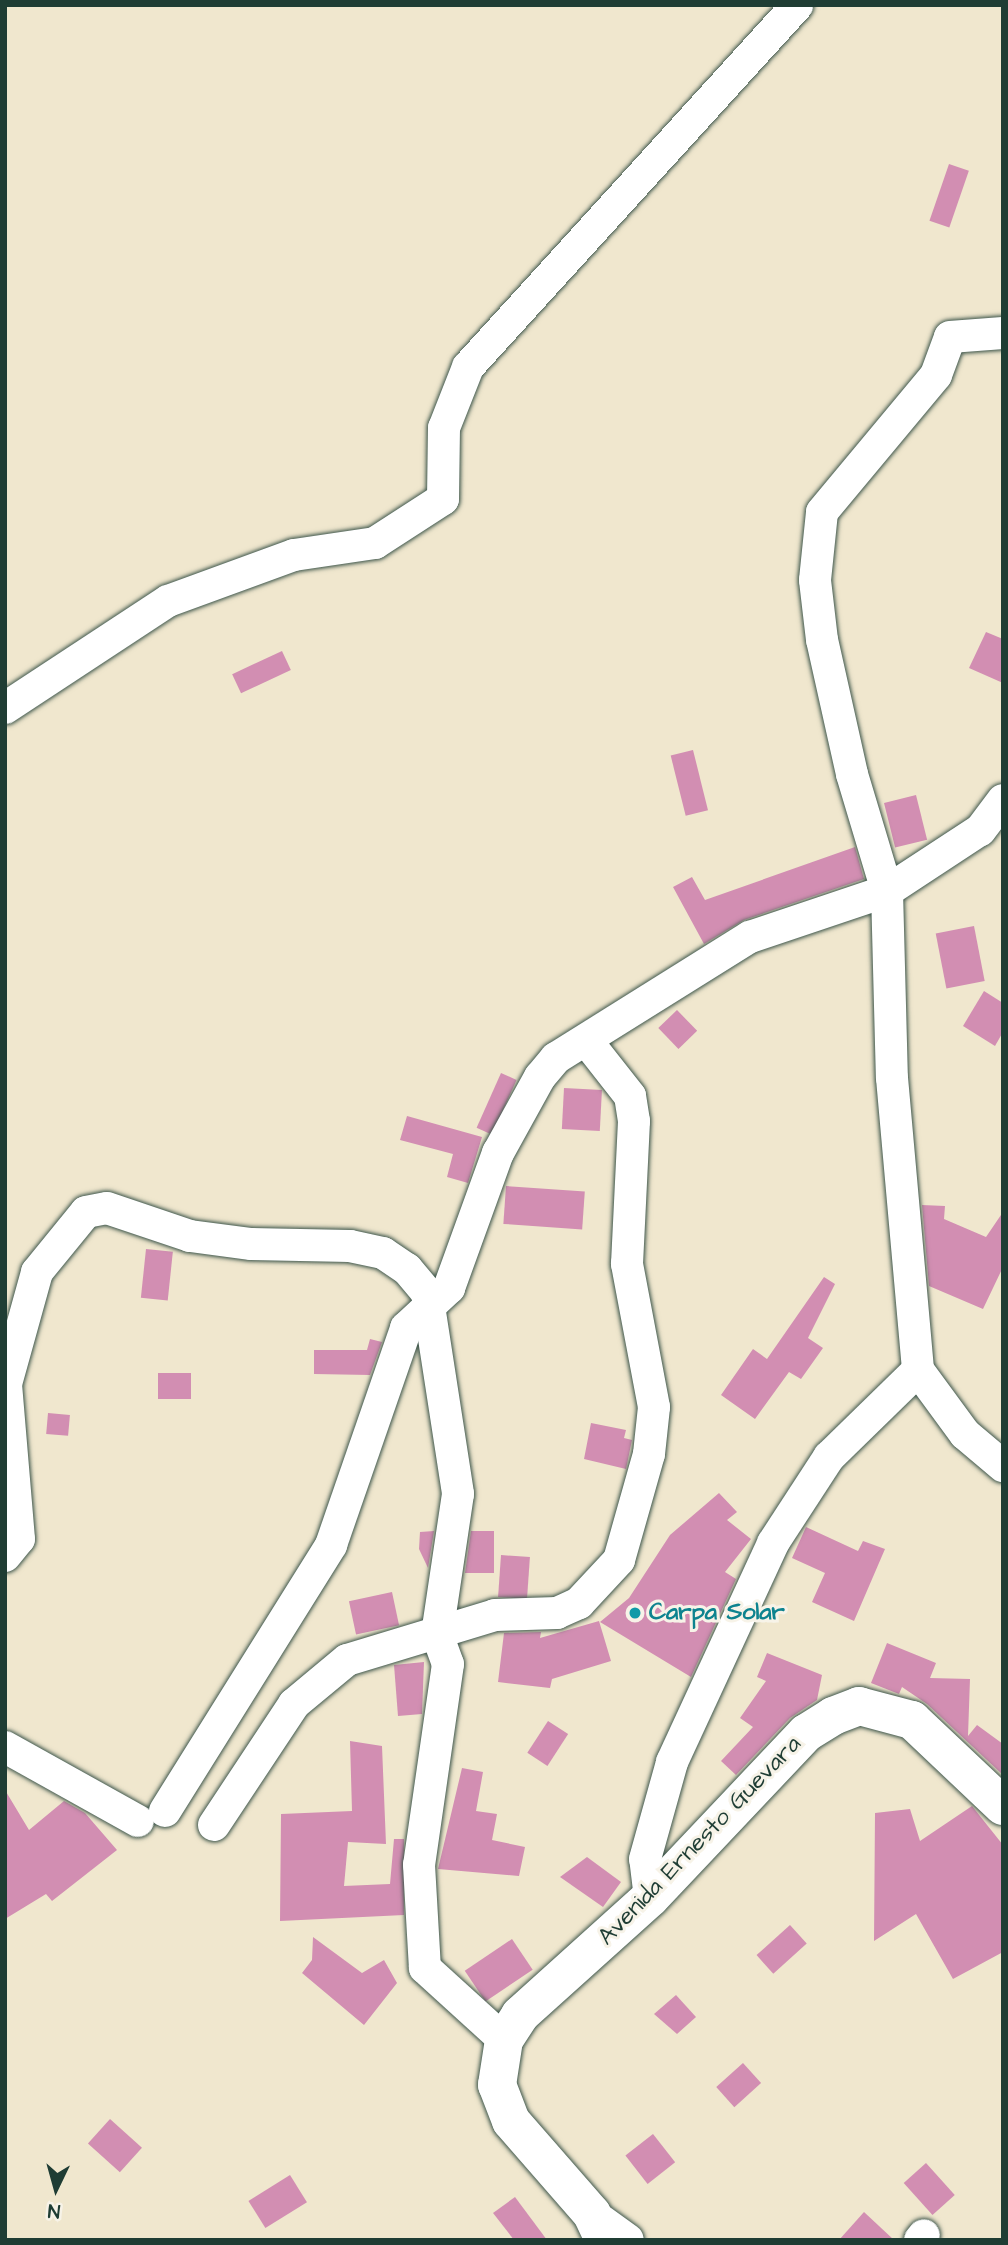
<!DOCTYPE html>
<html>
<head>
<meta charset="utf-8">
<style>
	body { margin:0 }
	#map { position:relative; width:1008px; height:2245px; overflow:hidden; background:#f0e7ce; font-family:"Architects Daughter",sans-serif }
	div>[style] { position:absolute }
	.building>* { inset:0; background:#d28eb2; transform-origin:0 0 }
	.roads { filter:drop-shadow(0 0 2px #3e564b) drop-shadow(0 0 2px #3e564b) }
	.street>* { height:32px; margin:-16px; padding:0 16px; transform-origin:16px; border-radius:16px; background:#fff }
	.secondary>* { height:38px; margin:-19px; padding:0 19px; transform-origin:19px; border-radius:19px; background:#fff }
	.dots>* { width:19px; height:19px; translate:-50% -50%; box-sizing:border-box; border:4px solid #f7f3e8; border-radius:50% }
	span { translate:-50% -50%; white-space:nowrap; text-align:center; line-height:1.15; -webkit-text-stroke:6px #f7f3e8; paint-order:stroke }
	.culture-label { font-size:24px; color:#0d838f; font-weight:700 }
	.left { translate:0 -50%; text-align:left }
	.street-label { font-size:24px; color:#1f3d34 }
	.frame { position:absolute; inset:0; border:7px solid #1f3d34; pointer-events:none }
	.north { position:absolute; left:21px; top:2154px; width:70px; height:70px; -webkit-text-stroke:5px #f7f3e8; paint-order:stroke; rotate:185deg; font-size:19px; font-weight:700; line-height:28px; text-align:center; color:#1f3d34 }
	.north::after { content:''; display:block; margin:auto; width:24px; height:32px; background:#1f3d34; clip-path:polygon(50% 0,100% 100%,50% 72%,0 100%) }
</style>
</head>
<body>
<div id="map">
	<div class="building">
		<i style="left:949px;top:164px;width:21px;height:60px;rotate:19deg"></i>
		<i style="clip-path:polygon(986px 632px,1003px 639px,1003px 683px,969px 668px)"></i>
		<i style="left:282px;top:651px;width:21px;height:55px;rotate:65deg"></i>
		<i style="left:693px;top:750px;width:62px;height:23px;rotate:76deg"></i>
		<i style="left:916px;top:795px;width:46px;height:33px;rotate:76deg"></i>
		<i style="clip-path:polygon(855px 847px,864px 879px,744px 920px,704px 944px,673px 887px,692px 877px,705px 900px)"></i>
		<i style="left:974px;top:926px;width:56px;height:39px;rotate:79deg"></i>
		<i style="clip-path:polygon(984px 991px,1003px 1003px,1003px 1032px,995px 1046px,963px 1026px)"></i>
		<i style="left:677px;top:1010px;width:29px;height:26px;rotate:46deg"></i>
		<i style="left:501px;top:1073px;width:17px;height:60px;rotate:24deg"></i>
		<i style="left:564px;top:1088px;width:38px;height:41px;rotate:3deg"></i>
		<i style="clip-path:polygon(407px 1116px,482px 1137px,468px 1183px,447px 1177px,453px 1154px,400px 1140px)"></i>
		<i style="left:506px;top:1186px;width:79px;height:38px;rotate:4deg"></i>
		<i style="clip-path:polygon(922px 1205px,945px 1206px,944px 1219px,986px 1237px,1003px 1212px,1003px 1267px,983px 1309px,929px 1286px)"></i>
		<i style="left:146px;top:1249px;width:27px;height:49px;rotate:6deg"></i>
		<i style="clip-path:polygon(824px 1277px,835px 1284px,808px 1338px,823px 1348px,801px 1379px,789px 1372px,755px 1419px,721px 1395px,753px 1349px,767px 1359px)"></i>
		<i style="clip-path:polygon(370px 1339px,382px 1342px,370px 1375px,314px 1374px,314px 1350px,367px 1350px)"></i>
		<i style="left:158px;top:1373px;width:33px;height:26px"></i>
		<i style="left:48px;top:1413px;width:22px;height:21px;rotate:5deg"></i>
		<i style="clip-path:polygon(591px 1423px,626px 1430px,624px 1438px,632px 1440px,626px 1469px,584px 1459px)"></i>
		<i style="clip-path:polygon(719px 1493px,737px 1512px,727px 1520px,751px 1539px,725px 1572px,736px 1579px,691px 1677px,600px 1622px,629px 1598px,670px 1535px)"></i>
		<i style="clip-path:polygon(806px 1527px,858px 1551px,863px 1541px,885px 1549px,854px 1621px,812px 1602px,825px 1573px,792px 1558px)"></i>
		<i style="clip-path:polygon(434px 1531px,428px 1568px,419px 1549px,420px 1532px)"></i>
		<i style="clip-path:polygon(471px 1531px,494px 1531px,494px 1573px,465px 1573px)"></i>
		<i style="left:501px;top:1555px;width:29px;height:42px;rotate:4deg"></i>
		<i style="left:392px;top:1592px;width:34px;height:44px;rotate:78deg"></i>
		<i style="clip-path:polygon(599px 1621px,611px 1661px,552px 1679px,550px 1688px,498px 1682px,504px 1633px,541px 1632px,540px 1638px)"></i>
		<i style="clip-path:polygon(887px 1643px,936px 1663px,930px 1678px,970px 1679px,968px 1736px,977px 1725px,1003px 1744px,1003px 1775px,927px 1704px,902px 1687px,899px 1694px,871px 1683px)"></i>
		<i style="clip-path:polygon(767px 1653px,822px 1675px,817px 1700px,790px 1718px,736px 1775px,721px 1761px,753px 1727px,740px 1718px,766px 1681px,757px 1677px)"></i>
		<i style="clip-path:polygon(424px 1662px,422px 1714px,398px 1716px,394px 1665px)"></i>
		<i style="left:548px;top:1721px;width:24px;height:38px;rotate:33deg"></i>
		<i style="clip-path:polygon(350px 1741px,382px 1746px,386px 1844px,348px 1842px,344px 1886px,390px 1884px,394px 1839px,404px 1839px,404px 1915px,280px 1921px,281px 1814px,352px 1811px)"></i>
		<i style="clip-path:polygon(462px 1768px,483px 1772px,476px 1811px,497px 1814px,492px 1840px,525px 1847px,519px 1876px,438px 1869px)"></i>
		<i style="clip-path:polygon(5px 1790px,29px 1830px,64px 1801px,85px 1813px,117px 1850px,52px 1901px,46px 1894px,5px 1919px)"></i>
		<i style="clip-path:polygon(972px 1806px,1003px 1845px,1003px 1952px,953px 1979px,916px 1914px,874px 1941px,875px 1813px,910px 1809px,920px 1841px)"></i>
		<i style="clip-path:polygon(587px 1857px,621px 1882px,603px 1907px,560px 1877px)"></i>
		<i style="left:790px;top:1925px;width:25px;height:45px;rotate:48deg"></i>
		<i style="clip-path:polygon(313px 1937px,362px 1973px,384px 1960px,397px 1983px,364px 2025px,302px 1973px,312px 1960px)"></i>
		<i style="left:512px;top:1939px;width:37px;height:57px;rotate:56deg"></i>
		<i style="clip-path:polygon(676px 1995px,696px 2017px,677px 2034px,654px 2014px)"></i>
		<i style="left:743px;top:2063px;width:27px;height:36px;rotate:48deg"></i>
		<i style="left:110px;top:2119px;width:43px;height:33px;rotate:42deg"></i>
		<i style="left:653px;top:2134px;width:36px;height:35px;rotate:52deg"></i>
		<i style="left:926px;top:2163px;width:43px;height:30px;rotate:48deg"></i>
		<i style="left:290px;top:2175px;width:32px;height:49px;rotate:58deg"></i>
		<i style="clip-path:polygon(515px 2197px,547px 2240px,514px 2240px,493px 2213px)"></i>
		<i style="clip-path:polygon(864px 2212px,894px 2240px,839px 2240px)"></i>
	</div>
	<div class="roads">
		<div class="street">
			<i style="left:5px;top:708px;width:195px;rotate:-33.3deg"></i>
			<i style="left:168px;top:601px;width:134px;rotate:-20.1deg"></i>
			<i style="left:294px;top:555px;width:82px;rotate:-8.4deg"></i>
			<i style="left:375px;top:543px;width:81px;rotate:-32.9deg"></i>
			<i style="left:443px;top:499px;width:71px;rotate:-89.2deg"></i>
			<i style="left:444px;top:428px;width:66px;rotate:-68.5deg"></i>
			<i style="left:468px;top:367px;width:489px;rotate:-47.7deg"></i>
			<i style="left:1003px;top:800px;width:38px;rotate:127deg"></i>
			<i style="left:980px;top:830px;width:111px;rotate:146.7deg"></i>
			<i style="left:887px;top:891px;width:187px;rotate:88.5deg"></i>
			<i style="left:892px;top:1078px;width:293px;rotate:84.9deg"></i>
			<i style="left:918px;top:1370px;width:79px;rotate:53.7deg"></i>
			<i style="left:965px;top:1434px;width:50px;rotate:40.1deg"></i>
			<i style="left:5px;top:1556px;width:22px;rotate:-51deg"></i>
			<i style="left:19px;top:1539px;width:156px;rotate:-94.8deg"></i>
			<i style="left:6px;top:1384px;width:116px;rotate:-74.5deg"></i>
			<i style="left:37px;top:1272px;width:77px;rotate:-50.8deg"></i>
			<i style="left:86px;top:1212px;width:21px;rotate:-11deg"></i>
			<i style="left:107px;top:1208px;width:88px;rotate:18.6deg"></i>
			<i style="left:190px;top:1236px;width:62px;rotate:7.5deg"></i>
			<i style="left:251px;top:1244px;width:99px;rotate:1.2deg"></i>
			<i style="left:350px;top:1246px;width:34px;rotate:12deg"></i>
			<i style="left:383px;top:1253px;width:29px;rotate:34deg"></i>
			<i style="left:407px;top:1269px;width:31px;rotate:50deg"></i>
			<i style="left:427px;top:1293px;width:203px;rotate:81.2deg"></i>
			<i style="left:458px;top:1494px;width:142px;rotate:98.5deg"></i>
			<i style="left:437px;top:1634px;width:32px;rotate:70deg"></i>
			<i style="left:448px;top:1664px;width:203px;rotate:98.2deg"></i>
			<i style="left:419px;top:1865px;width:103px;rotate:86.7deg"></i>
			<i style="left:425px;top:1968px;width:107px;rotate:42.3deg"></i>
			<i style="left:5px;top:1747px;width:152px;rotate:29.1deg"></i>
			<i style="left:165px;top:1811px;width:314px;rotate:-58deg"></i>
			<i style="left:331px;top:1545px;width:230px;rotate:-70.9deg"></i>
			<i style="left:406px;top:1328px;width:59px;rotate:-42.9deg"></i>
			<i style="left:449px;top:1288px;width:144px;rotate:-70.1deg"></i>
			<i style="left:498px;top:1153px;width:87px;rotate:-61.1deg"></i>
			<i style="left:540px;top:1077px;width:25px;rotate:-50deg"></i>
			<i style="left:556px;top:1058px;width:229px;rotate:-32deg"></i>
			<i style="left:750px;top:937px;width:145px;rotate:-18.6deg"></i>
			<i style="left:887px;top:891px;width:122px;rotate:-106.7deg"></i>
			<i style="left:852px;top:774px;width:137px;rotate:-102.6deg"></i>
			<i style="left:822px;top:640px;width:60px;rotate:-96.7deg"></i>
			<i style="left:815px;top:580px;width:68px;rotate:-84.1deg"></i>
			<i style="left:822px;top:512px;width:178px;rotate:-50.2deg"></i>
			<i style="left:936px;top:375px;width:40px;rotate:-69.8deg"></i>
			<i style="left:950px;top:337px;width:53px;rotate:-4.3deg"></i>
			<i style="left:214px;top:1825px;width:145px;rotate:-56.5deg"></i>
			<i style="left:294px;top:1704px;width:69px;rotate:-39.7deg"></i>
			<i style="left:347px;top:1660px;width:155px;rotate:-16.9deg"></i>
			<i style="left:495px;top:1615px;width:62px;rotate:-1.8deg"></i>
			<i style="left:557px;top:1613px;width:24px;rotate:-24deg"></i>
			<i style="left:579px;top:1603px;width:59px;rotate:-47.1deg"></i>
			<i style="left:619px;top:1560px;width:110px;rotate:-74.2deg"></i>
			<i style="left:649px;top:1454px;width:47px;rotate:-83.9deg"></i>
			<i style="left:654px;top:1407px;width:146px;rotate:-100.7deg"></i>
			<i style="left:627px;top:1264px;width:143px;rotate:-87.2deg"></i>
			<i style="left:634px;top:1121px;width:25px;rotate:-99deg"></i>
			<i style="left:630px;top:1096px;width:71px;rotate:-128.2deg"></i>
			<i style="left:650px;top:1898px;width:39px;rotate:-97deg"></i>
			<i style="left:645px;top:1859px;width:101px;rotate:-74.4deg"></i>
			<i style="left:672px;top:1762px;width:241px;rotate:-65.2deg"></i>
			<i style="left:773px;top:1543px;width:103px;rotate:-56.9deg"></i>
			<i style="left:829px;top:1457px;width:124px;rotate:-44.3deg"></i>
			<i style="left:592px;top:2214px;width:44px;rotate:35.8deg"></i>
			<i style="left:920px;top:2240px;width:6px;rotate:-51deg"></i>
		</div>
		<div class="secondary">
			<i style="left:604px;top:2240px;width:29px;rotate:-115deg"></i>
			<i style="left:592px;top:2214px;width:123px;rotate:-131.1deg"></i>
			<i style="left:511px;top:2121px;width:39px;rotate:-111deg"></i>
			<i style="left:497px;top:2085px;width:46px;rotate:-81.2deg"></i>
			<i style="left:504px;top:2040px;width:30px;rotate:-57deg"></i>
			<i style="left:520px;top:2015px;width:175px;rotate:-42deg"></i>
			<i style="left:650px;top:1898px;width:227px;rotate:-46.6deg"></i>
			<i style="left:806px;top:1733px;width:32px;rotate:-32deg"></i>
			<i style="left:833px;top:1716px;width:28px;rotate:-21deg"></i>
			<i style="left:859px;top:1706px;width:55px;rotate:14.8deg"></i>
			<i style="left:912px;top:1720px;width:125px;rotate:43.4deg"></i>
		</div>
	</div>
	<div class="dots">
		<i style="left:635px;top:1613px;background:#0f9aa8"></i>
	</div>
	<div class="culture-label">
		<span class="left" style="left:649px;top:1613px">Carpa Solar</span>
	</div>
	<div class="street-label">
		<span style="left:700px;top:1841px;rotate:-46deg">Avenida Ernesto Guevara</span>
	</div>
	<div class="frame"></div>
	<div class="north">N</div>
</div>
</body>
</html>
